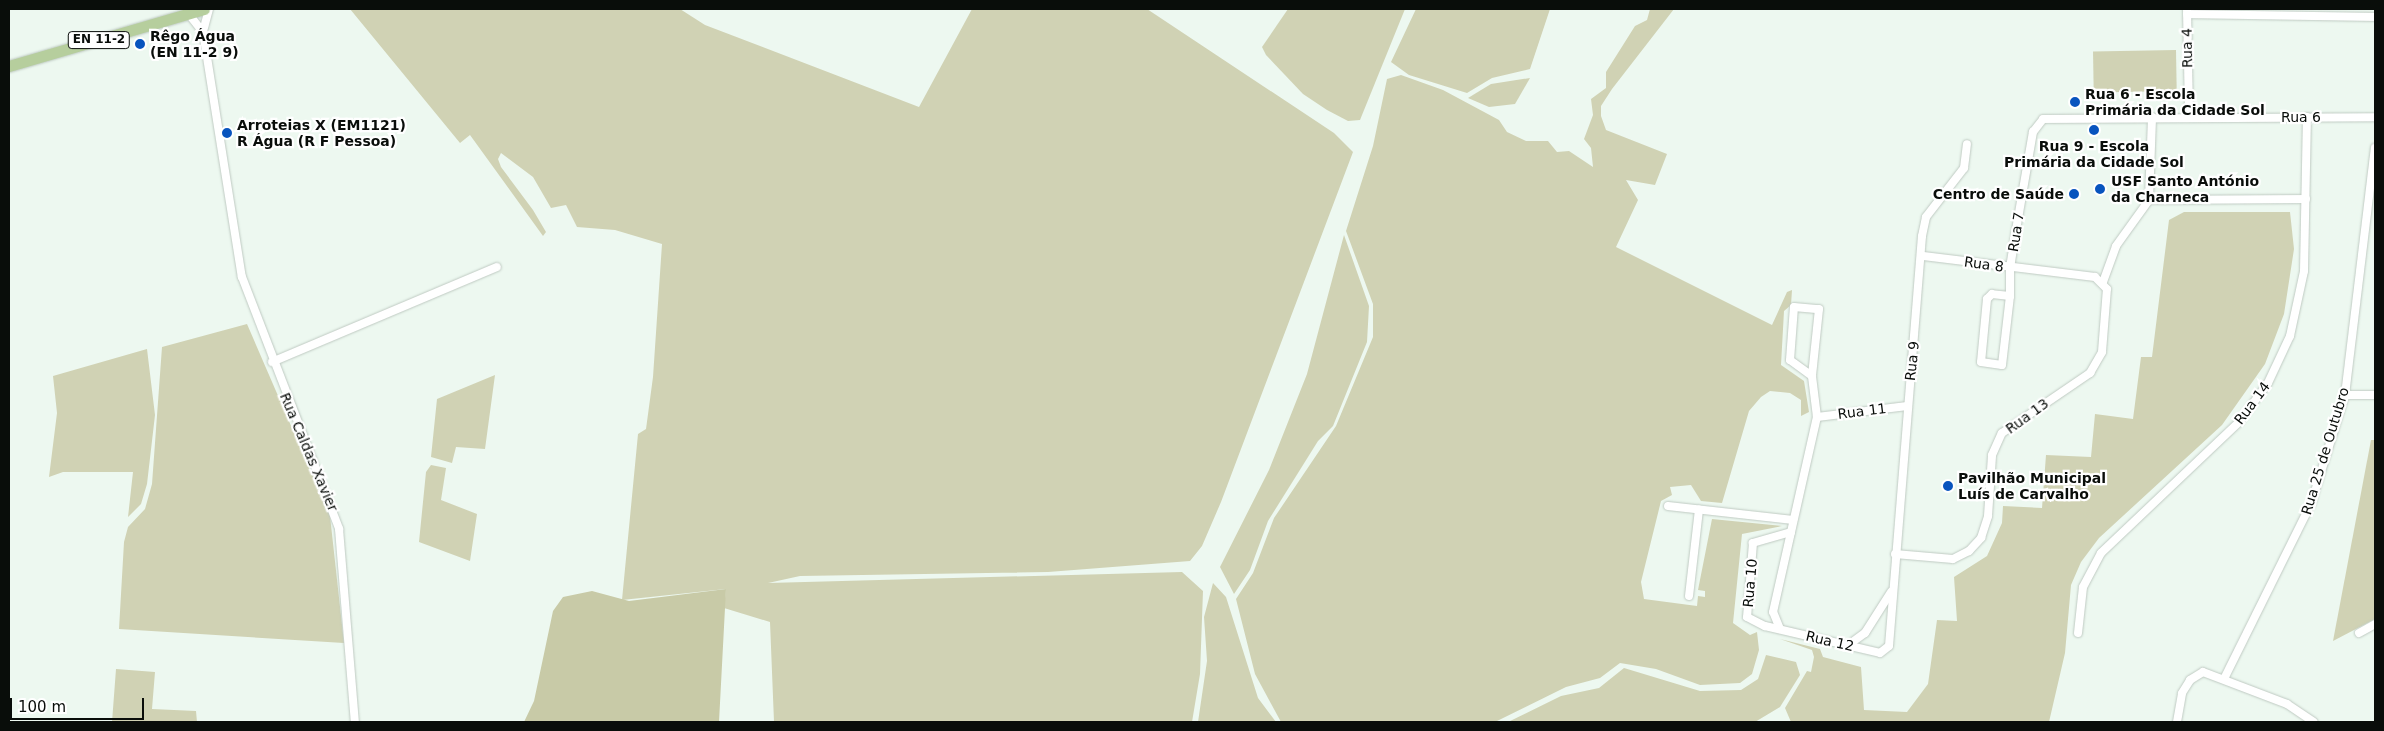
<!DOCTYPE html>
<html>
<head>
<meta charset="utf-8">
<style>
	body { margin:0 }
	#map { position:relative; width:2384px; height:731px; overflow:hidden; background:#edf8f0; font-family:"DejaVu Sans",sans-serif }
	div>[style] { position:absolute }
	.green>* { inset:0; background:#d0d2b4; transform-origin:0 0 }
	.forest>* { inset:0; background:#c8caa7 }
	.roads { filter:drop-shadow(0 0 1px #bfcac2) drop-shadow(0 0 1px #bfcac2) }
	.minor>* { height:8px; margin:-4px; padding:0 4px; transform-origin:4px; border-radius:4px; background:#fff }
	.primary>* { height:11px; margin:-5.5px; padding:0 5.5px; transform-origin:5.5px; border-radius:5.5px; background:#b6ce9d }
	.dots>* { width:14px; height:14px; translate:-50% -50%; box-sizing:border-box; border:2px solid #fff; border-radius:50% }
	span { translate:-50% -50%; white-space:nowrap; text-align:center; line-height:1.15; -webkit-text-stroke:4.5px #fff; paint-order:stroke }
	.shield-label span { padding:1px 4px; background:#fff; border:1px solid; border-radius:4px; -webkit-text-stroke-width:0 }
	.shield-label { font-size:12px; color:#090d0a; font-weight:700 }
	.poi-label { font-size:14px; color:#090d0a; font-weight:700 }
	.left { translate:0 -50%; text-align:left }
	.right { translate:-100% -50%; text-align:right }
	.street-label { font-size:14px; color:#090d0a }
	.frame { position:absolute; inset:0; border:10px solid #090d0a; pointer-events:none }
	.scale { position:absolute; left:10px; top:698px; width:134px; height:22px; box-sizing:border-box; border:2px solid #090d0a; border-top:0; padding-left:6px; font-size:15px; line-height:18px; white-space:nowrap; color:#090d0a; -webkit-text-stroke:4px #fff; paint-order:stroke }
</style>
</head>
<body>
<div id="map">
	<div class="green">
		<i style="clip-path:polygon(350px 9px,680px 9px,705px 25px,919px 107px,972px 9px,1147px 9px,1334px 133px,1353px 152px,1221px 502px,1202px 546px,1190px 561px,1048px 572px,800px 576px,768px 583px,1182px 572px,1203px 591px,1200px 674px,1192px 722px,774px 722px,770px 622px,724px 608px,726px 589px,622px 600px,638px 434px,646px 429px,653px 377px,662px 244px,615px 230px,577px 227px,566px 205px,551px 208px,533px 177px,501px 153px,498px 159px,501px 167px,533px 210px,546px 232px,543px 236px,470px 135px,460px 143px)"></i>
		<i style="clip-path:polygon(1288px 9px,1405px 9px,1360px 120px,1348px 121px,1327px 110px,1303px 94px,1266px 55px,1262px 47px)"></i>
		<i style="clip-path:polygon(1416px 9px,1550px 9px,1530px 69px,1492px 78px,1467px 93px,1409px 75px,1391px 62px)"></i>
		<i style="clip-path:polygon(1650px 9px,1674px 9px,1612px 89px,1601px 106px,1601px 116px,1606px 130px,1667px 154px,1655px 185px,1626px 180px,1638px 200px,1616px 247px,1772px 325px,1787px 292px,1792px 290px,1791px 305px,1784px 311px,1781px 365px,1804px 381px,1809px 412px,1801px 416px,1801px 400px,1790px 393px,1770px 391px,1761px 397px,1749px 411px,1722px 503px,1701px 501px,1691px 485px,1670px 487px,1672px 495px,1661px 501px,1641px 582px,1644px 599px,1697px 606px,1698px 596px,1705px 597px,1705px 591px,1698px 590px,1712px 519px,1782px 526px,1742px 534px,1733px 623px,1750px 635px,1757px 632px,1759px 650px,1752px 674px,1740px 683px,1700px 685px,1656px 669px,1620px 663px,1600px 678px,1566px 687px,1495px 722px,1281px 722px,1255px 674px,1236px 599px,1253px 573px,1274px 518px,1336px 426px,1373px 337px,1373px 304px,1346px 231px,1373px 146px,1387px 79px,1401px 75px,1443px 90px,1499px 120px,1507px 132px,1526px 141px,1548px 141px,1557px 152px,1569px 151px,1593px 167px,1591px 148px,1584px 139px,1593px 115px,1591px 99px,1606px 88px,1606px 72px,1635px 26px,1647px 20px)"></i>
		<i style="left:2176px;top:50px;width:41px;height:83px;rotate:89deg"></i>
		<i style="clip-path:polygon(1530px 78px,1515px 104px,1489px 107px,1468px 98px,1491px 84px)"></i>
		<i style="clip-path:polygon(2184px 212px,2290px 212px,2294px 249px,2284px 314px,2265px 364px,2222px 425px,2099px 538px,2081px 562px,2071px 585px,2065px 653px,2049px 722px,1791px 722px,1785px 708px,1807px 671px,1811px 672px,1814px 657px,1812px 650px,1780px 639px,1820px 649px,1823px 657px,1861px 667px,1864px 710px,1907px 712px,1928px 684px,1937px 620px,1957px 621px,1954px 577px,1987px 556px,2002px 523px,2003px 506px,2042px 508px,2046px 455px,2091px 457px,2095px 414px,2133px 419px,2141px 357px,2152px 357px,2169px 220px)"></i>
		<i style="clip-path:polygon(1344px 235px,1369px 306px,1367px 342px,1333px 426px,1318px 441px,1268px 521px,1250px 570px,1234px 594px,1220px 567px,1269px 470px,1307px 374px)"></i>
		<i style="clip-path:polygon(247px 324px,330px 516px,344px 643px,119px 629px,124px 542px,128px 527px,145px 509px,152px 484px,162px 347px)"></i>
		<i style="clip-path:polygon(147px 349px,155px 415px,147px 484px,141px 504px,128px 517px,133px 472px,63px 472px,49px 477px,57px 413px,53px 376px)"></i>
		<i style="clip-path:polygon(495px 375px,485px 449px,456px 447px,452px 463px,431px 457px,437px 399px)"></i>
		<i style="clip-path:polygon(2371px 440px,2375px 440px,2375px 619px,2333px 641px)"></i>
		<i style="clip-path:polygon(431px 465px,446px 468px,441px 500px,477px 514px,470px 561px,419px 542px,426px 472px)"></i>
		<i style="clip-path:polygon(1213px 583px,1226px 597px,1258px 698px,1276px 722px,1198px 722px,1207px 661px,1204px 617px)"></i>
		<i style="clip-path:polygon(1766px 655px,1796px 662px,1800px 675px,1780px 707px,1755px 722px,1508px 722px,1561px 696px,1599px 688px,1624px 668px,1700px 691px,1741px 690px,1758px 679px)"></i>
		<i style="clip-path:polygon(116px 669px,155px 672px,152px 709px,196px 711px,197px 722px,112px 722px)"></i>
	</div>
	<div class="forest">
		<i style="clip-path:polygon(726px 589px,719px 722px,524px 722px,534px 701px,553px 611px,563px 597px,592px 591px,629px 601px)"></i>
	</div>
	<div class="roads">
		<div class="minor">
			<i style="left:209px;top:9px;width:24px;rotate:105deg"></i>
			<i style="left:203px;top:32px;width:248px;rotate:81deg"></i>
			<i style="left:242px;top:277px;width:270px;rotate:68.9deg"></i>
			<i style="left:339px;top:529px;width:194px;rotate:85.3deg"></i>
			<i style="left:2187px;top:9px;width:108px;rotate:88.9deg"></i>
			<i style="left:188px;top:13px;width:24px;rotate:52deg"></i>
			<i style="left:2187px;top:14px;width:188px;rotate:0.9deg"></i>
			<i style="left:2149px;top:200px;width:157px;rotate:-0.4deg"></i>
			<i style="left:2103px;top:282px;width:38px;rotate:-70deg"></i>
			<i style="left:2116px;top:246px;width:57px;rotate:-54.3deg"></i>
			<i style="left:2149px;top:200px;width:83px;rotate:-87.9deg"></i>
			<i style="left:2010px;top:296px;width:18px;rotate:-174deg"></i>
			<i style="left:1992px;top:294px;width:7px;rotate:135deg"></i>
			<i style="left:1987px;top:299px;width:63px;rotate:95.4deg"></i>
			<i style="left:1981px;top:362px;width:21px;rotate:8deg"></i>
			<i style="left:2002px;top:365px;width:69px;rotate:-83.4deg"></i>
			<i style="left:2010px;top:296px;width:28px;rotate:-90deg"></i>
			<i style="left:2010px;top:268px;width:32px;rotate:-81deg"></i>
			<i style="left:2015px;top:236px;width:106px;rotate:-80.2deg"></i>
			<i style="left:2033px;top:132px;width:16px;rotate:-52deg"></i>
			<i style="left:2043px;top:119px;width:332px;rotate:-0.3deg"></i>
			<i style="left:272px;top:362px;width:244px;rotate:-22.9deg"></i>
			<i style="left:2345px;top:395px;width:30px"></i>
			<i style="left:1817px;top:417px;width:91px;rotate:-7deg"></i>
			<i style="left:1668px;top:506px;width:126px;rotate:6.4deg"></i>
			<i style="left:1791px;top:532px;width:40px;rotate:164deg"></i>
			<i style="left:1753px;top:543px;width:74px;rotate:94.6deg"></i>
			<i style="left:1747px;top:617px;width:20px;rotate:27deg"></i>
			<i style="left:1765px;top:626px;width:118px;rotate:13.2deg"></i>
			<i style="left:1880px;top:653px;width:11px;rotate:-38deg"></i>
			<i style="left:1889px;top:646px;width:411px;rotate:-85.4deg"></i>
			<i style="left:1922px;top:236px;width:19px;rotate:-78deg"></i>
			<i style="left:1926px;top:217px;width:62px;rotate:-52.2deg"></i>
			<i style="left:1964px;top:168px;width:24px;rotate:-83deg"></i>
			<i style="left:1895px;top:554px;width:58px;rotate:4.9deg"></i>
			<i style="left:1953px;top:559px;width:18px;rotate:-27deg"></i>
			<i style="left:1969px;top:551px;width:18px;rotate:-47deg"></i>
			<i style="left:1981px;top:538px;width:23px;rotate:-72deg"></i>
			<i style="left:1988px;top:516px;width:61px;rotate:-86.2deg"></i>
			<i style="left:1992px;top:455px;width:24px;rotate:-66deg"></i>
			<i style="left:2002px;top:433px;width:107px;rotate:-34.3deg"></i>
			<i style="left:2090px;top:373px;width:24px;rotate:-60deg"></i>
			<i style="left:2102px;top:352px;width:63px;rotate:-85.5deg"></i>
			<i style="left:2107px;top:289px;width:17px;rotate:-135deg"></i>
			<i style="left:2095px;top:277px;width:173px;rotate:-173deg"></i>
			<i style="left:1689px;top:596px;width:87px;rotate:-83.4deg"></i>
			<i style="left:1780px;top:629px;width:18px;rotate:-112deg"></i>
			<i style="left:1773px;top:612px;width:200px;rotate:-77.3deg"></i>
			<i style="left:1817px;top:417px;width:41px;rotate:-97deg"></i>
			<i style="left:1812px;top:376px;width:27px;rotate:-144deg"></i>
			<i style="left:1790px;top:360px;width:53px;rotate:-85.7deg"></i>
			<i style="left:1794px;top:307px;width:25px;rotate:5deg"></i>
			<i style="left:1819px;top:309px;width:67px;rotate:96deg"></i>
			<i style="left:2078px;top:633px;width:46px;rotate:-83.8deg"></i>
			<i style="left:2083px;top:587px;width:38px;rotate:-62deg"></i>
			<i style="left:2101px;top:553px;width:192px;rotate:-43.5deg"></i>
			<i style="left:2240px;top:421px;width:47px;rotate:-53.6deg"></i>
			<i style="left:2268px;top:383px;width:52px;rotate:-64.9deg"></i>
			<i style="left:2290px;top:336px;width:66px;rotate:-77.8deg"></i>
			<i style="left:2304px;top:271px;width:154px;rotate:-88.9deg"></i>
			<i style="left:2359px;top:633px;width:18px;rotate:-29deg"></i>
			<i style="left:1847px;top:646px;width:22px;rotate:-36deg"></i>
			<i style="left:1865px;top:633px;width:49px;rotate:-57.6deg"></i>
			<i style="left:2225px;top:677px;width:193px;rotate:-63.6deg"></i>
			<i style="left:2311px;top:504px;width:114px;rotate:-72.7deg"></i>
			<i style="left:2345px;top:395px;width:249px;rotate:-83.1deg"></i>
			<i style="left:2177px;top:722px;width:29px;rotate:-80deg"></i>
			<i style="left:2182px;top:693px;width:15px;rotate:-58deg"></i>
			<i style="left:2190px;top:680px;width:15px;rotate:-32deg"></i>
			<i style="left:2203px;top:672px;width:90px;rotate:20.9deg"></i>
			<i style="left:2287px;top:704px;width:32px;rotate:34deg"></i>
		</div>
		<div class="primary">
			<i style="left:9px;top:66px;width:203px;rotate:-16.3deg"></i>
		</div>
	</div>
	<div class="dots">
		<i style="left:140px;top:44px;background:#0854be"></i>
		<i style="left:2075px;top:102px;background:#0854be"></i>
		<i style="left:2094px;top:130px;background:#0854be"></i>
		<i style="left:227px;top:133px;background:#0854be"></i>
		<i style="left:2100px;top:189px;background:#0854be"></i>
		<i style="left:2074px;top:194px;background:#0854be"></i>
		<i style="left:1948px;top:486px;background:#0854be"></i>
	</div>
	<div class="shield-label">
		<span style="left:99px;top:40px">EN 11-2</span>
	</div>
	<div class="poi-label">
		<span class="left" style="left:150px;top:44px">Rêgo Água<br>(EN 11-2 9)</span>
		<span class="left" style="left:2085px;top:102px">Rua 6 - Escola<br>Primária da Cidade Sol</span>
		<span class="left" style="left:237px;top:133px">Arroteias X (EM1121)<br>R Água (R F Pessoa)</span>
		<span style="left:2094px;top:154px">Rua 9 - Escola<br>Primária da Cidade Sol</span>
		<span class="left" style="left:2111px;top:189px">USF Santo António<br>da Charneca</span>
		<span class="right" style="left:2064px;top:194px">Centro de Saúde</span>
		<span class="left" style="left:1958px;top:486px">Pavilhão Municipal<br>Luís de Carvalho</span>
	</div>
	<div class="street-label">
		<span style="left:2187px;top:48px;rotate:-91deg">Rua 4</span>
		<span style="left:2301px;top:117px">Rua 6</span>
		<span style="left:2016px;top:232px;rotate:-81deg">Rua 7</span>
		<span style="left:1984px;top:264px;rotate:8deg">Rua 8</span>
		<span style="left:1912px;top:361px;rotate:-84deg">Rua 9</span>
		<span style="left:2252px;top:403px;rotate:-53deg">Rua 14</span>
		<span style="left:1862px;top:411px;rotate:-7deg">Rua 11</span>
		<span style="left:2027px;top:416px;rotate:-36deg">Rua 13</span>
		<span style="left:2325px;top:451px;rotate:-73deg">Rua 25 de Outubro</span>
		<span style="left:309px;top:452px;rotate:67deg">Rua Caldas Xavier</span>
		<span style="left:1750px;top:583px;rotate:-85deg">Rua 10</span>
		<span style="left:1830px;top:641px;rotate:13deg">Rua 12</span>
	</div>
	<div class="frame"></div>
	<div class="scale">100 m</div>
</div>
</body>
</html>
